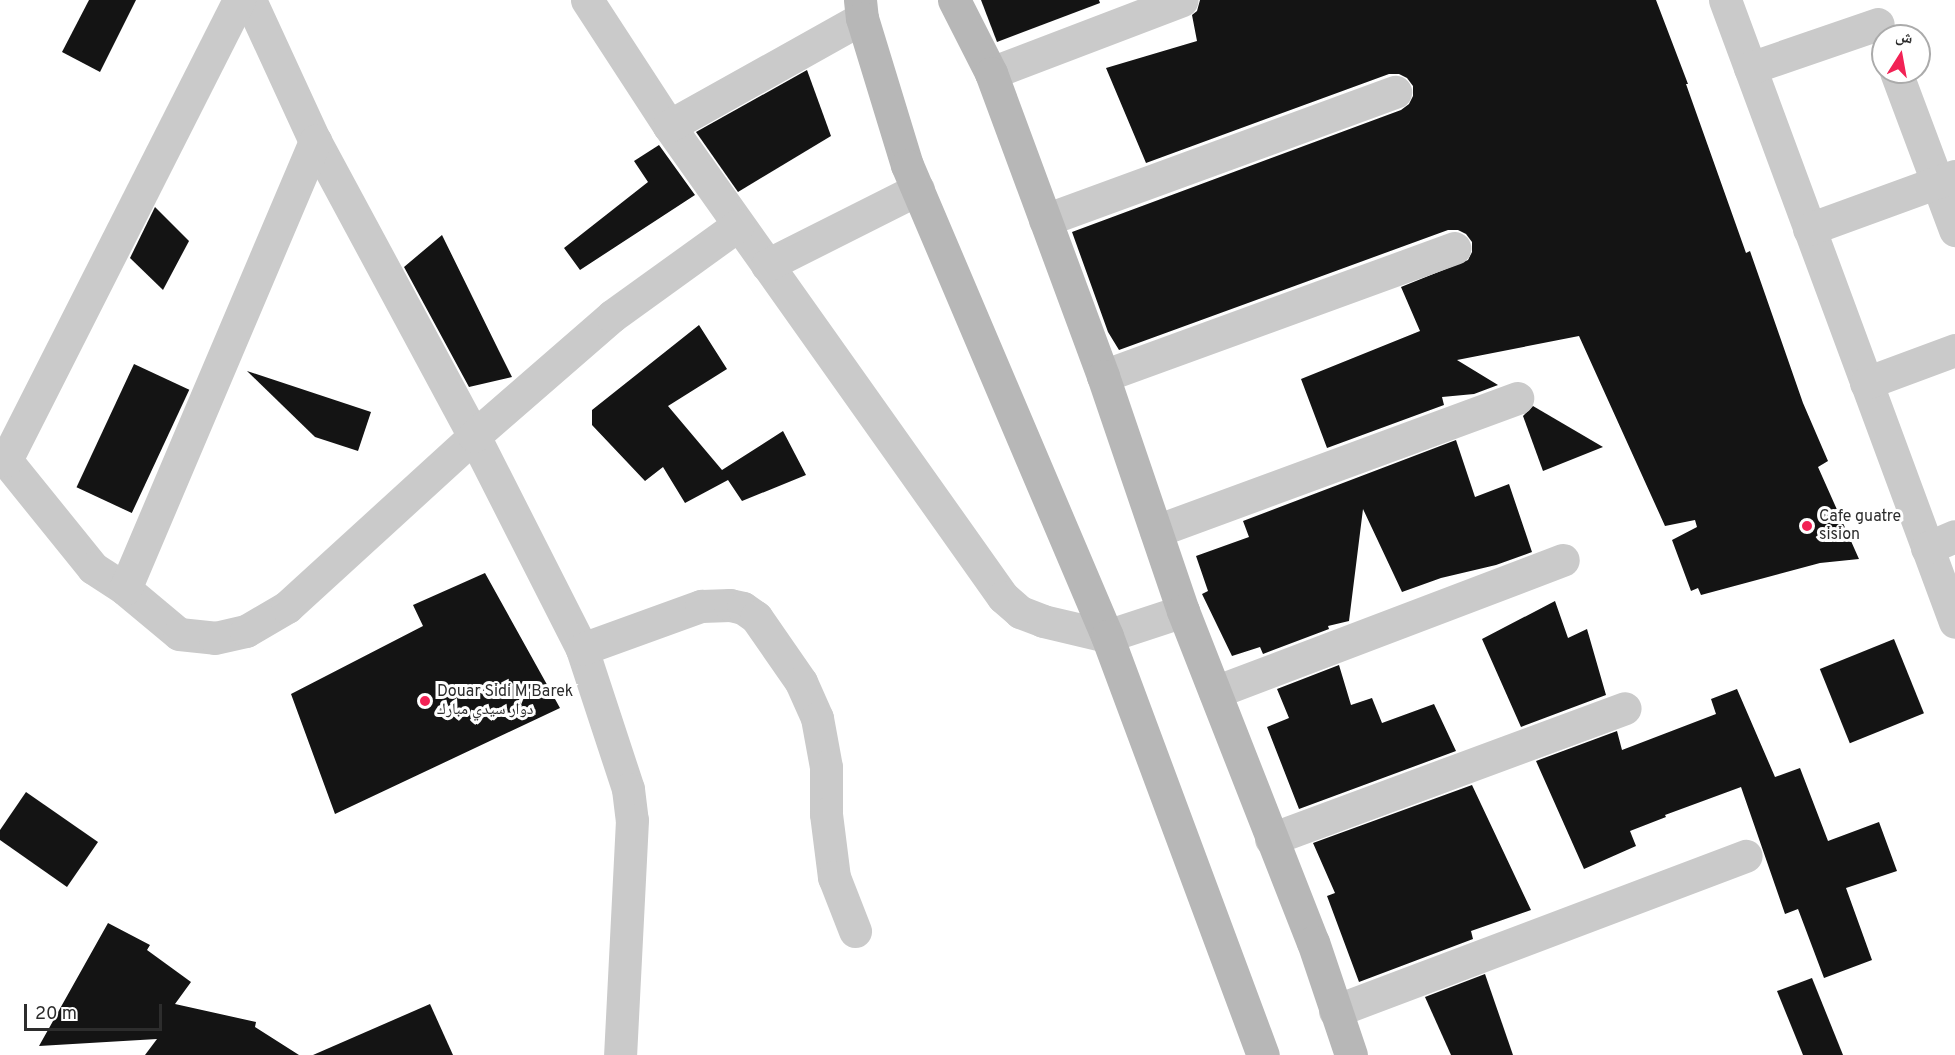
<!DOCTYPE html>
<html>
<head>
<meta charset="utf-8">
<style>
	body { margin:0 }
	#map { position:relative; width:1955px; height:1055px; overflow:hidden; background:#fff; font-family:Overpass,"Noto Naskh Arabic",sans-serif }
	div>[style] { position:absolute }
	.building>* { inset:0; background:#141414; transform-origin:0 0 }
	.street>* { height:33px; margin:-16.5px; padding:0 16.5px; transform-origin:16.5px; border-radius:16.5px; background:#cacaca }
	.secondary>* { height:33px; margin:-16.5px; padding:0 16.5px; transform-origin:16.5px; border-radius:16.5px; background:#b7b7b7 }
	.dots>* { width:16px; height:16px; translate:-50% -50%; box-sizing:border-box; border:3px solid #fff; border-radius:50% }
	span { translate:-50% -50%; white-space:nowrap; text-align:center; line-height:1.15; -webkit-text-stroke:6px #fff; paint-order:stroke }
	.poi-label { font-size:16px; color:#2d2d2d }
	.left { translate:0 -50%; text-align:left }
	.north { position:absolute; left:1871px; top:24px; width:60px; height:60px; box-sizing:border-box; background:#fff; border:2px solid #ababab; border-radius:50%; rotate:11deg; font-size:16px; font-weight:700; line-height:24px; text-align:center; color:#2d2d2d }
	.north::after { content:''; display:block; margin:auto; width:21px; height:27px; background:#f22255; clip-path:polygon(50% 0,100% 100%,50% 72%,0 100%) }
	.scale { position:absolute; left:24px; top:1004px; width:138px; height:27px; box-sizing:border-box; border:3px solid #2d2d2d; border-top:0; padding-left:8px; font-size:18px; line-height:21px; white-space:nowrap; color:#2d2d2d; -webkit-text-stroke:4px #fff; paint-order:stroke }
</style>
</head>
<body>
<div id="map">
	<div class="building">
		<i style="clip-path:polygon(89px 0,136px 0,100px 72px,62px 52px)"></i>
		<i style="clip-path:polygon(981px 0,1099px 0,1100px 3px,997px 42px)"></i>
		<i style="clip-path:polygon(1200px 0,1656px 0,1688px 84px,1686px 84px,1746px 253px,1750px 251px,1803px 403px,1828px 461px,1818px 467px,1859px 559px,1820px 563px,1701px 595px,1698px 588px,1691px 591px,1672px 540px,1697px 527px,1695px 520px,1665px 526px,1579px 336px,1457px 360px,1498px 385px,1474px 394px,1442px 397px,1444px 405px,1327px 448px,1301px 379px,1420px 331px,1401px 287px,1468px 260px,1472px 252px,1472px 242px,1466px 234px,1458px 230px,1448px 230px,1119px 350px,1108px 332px,1072px 232px,1401px 110px,1409px 104px,1413px 96px,1413px 86px,1407px 78px,1399px 74px,1389px 74px,1146px 163px,1106px 68px,1197px 41px,1192px 15px,1197px 11px)"></i>
		<i style="clip-path:polygon(807px 70px,831px 136px,738px 192px,696px 132px)"></i>
		<i style="clip-path:polygon(659px 145px,695px 195px,580px 270px,564px 248px,648px 182px,634px 161px)"></i>
		<i style="clip-path:polygon(155px 207px,189px 241px,163px 290px,130px 258px)"></i>
		<i style="clip-path:polygon(442px 235px,499px 351px,512px 377px,469px 387px,404px 267px)"></i>
		<i style="clip-path:polygon(699px 325px,727px 369px,668px 406px,722px 470px,783px 431px,806px 475px,742px 501px,728px 480px,685px 503px,663px 467px,645px 481px,592px 425px,592px 410px)"></i>
		<i style="left:134px;top:364px;width:61px;height:136px;rotate:25deg"></i>
		<i style="clip-path:polygon(247px 371px,371px 412px,358px 451px,315px 437px)"></i>
		<i style="clip-path:polygon(1533px 406px,1603px 447px,1543px 471px,1523px 416px)"></i>
		<i style="clip-path:polygon(1456px 440px,1475px 497px,1509px 484px,1532px 552px,1496px 565px,1441px 578px,1402px 592px,1363px 509px,1349px 621px,1328px 626px,1329px 629px,1263px 654px,1260px 647px,1232px 656px,1202px 594px,1208px 591px,1196px 556px,1249px 537px,1243px 521px)"></i>
		<i style="clip-path:polygon(485px 573px,560px 708px,335px 814px,291px 694px,423px 626px,413px 605px)"></i>
		<i style="clip-path:polygon(1555px 601px,1568px 638px,1587px 629px,1606px 695px,1521px 727px,1482px 639px)"></i>
		<i style="left:1894px;top:639px;width:80px;height:80px;rotate:68deg"></i>
		<i style="clip-path:polygon(1339px 665px,1351px 705px,1372px 698px,1382px 723px,1434px 704px,1456px 751px,1299px 809px,1267px 727px,1289px 718px,1277px 689px)"></i>
		<i style="clip-path:polygon(1737px 689px,1775px 777px,1800px 768px,1828px 841px,1879px 822px,1897px 871px,1846px 888px,1872px 960px,1824px 978px,1798px 909px,1785px 914px,1741px 787px,1665px 815px,1666px 817px,1630px 831px,1636px 846px,1584px 869px,1536px 761px,1617px 731px,1622px 750px,1716px 714px,1711px 699px)"></i>
		<i style="clip-path:polygon(1472px 785px,1531px 910px,1471px 931px,1473px 939px,1359px 982px,1327px 896px,1335px 893px,1313px 843px)"></i>
		<i style="clip-path:polygon(26px 792px,98px 842px,67px 887px,0 840px,0 830px)"></i>
		<i style="clip-path:polygon(108px 923px,150px 945px,147px 950px,191px 982px,175px 1004px,256px 1022px,255px 1027px,299px 1055px,145px 1055px,157px 1039px,39px 1046px)"></i>
		<i style="clip-path:polygon(1485px 974px,1513px 1055px,1451px 1055px,1425px 997px)"></i>
		<i style="clip-path:polygon(1812px 978px,1843px 1055px,1803px 1055px,1777px 991px)"></i>
		<i style="clip-path:polygon(430px 1004px,453px 1055px,313px 1055px)"></i>
	</div>
	<div class="street">
		<i style="left:250px;top:0;width:155px;rotate:65.3deg"></i>
		<i style="left:315px;top:141px;width:335px;rotate:61.7deg"></i>
		<i style="left:474px;top:436px;width:239px;rotate:63.1deg"></i>
		<i style="left:582px;top:649px;width:147px;rotate:71.8deg"></i>
		<i style="left:628px;top:789px;width:31px;rotate:83deg"></i>
		<i style="left:632px;top:820px;width:235px;rotate:92.9deg"></i>
		<i style="left:587px;top:0;width:150px;rotate:56.9deg"></i>
		<i style="left:669px;top:126px;width:577px;rotate:54.66deg"></i>
		<i style="left:1003px;top:597px;width:23px;rotate:41deg"></i>
		<i style="left:1020px;top:612px;width:25px;rotate:21deg"></i>
		<i style="left:1043px;top:621px;width:66px;rotate:13.2deg"></i>
		<i style="left:1107px;top:636px;width:80px;rotate:-18.2deg"></i>
		<i style="left:1725px;top:0;width:663px;rotate:69.71deg"></i>
		<i style="left:1750px;top:68px;width:135px;rotate:-19deg"></i>
		<i style="left:1896px;top:72px;width:169px;rotate:69.5deg"></i>
		<i style="left:991px;top:73px;width:204px;rotate:-20.9deg"></i>
		<i style="left:669px;top:126px;width:221px;rotate:-29.2deg"></i>
		<i style="left:1045px;top:220px;width:373px;rotate:-20.1deg"></i>
		<i style="left:1809px;top:229px;width:155px;rotate:-20deg"></i>
		<i style="left:767px;top:265px;width:169px;rotate:-26.7deg"></i>
		<i style="left:1103px;top:376px;width:374px;rotate:-20deg"></i>
		<i style="left:1866px;top:383px;width:95px;rotate:-20.3deg"></i>
		<i style="left:0;top:453px;width:148px;rotate:51deg"></i>
		<i style="left:93px;top:568px;width:38px;rotate:33deg"></i>
		<i style="left:125px;top:589px;width:70px;rotate:39.8deg"></i>
		<i style="left:179px;top:634px;width:36px;rotate:6deg"></i>
		<i style="left:215px;top:638px;width:32px;rotate:-13deg"></i>
		<i style="left:246px;top:631px;width:48px;rotate:-30.3deg"></i>
		<i style="left:287px;top:607px;width:253px;rotate:-42.4deg"></i>
		<i style="left:474px;top:436px;width:183px;rotate:-41deg"></i>
		<i style="left:612px;top:316px;width:155px;rotate:-35.8deg"></i>
		<i style="left:6px;top:460px;width:516px;rotate:-63.14deg"></i>
		<i style="left:1156px;top:531px;width:385px;rotate:-20.2deg"></i>
		<i style="left:1927px;top:548px;width:30px;rotate:-23deg"></i>
		<i style="left:125px;top:589px;width:487px;rotate:-67deg"></i>
		<i style="left:582px;top:649px;width:127px;rotate:-19.9deg"></i>
		<i style="left:701px;top:606px;width:29px;rotate:-2deg"></i>
		<i style="left:730px;top:605px;width:13px;rotate:13deg"></i>
		<i style="left:743px;top:608px;width:16px;rotate:35deg"></i>
		<i style="left:756px;top:617px;width:79px;rotate:55.3deg"></i>
		<i style="left:801px;top:682px;width:39px;rotate:66deg"></i>
		<i style="left:817px;top:718px;width:50px;rotate:79.6deg"></i>
		<i style="left:826px;top:767px;width:47px;rotate:90deg"></i>
		<i style="left:826px;top:814px;width:64px;rotate:82.8deg"></i>
		<i style="left:834px;top:877px;width:58px;rotate:68.7deg"></i>
		<i style="left:1215px;top:692px;width:372px;rotate:-20.8deg"></i>
		<i style="left:1271px;top:839px;width:377px;rotate:-20.3deg"></i>
		<i style="left:1335px;top:1011px;width:439px;rotate:-20.7deg"></i>
	</div>
	<div class="secondary">
		<i style="left:860px;top:0;width:18px;rotate:84deg"></i>
		<i style="left:862px;top:18px;width:154px;rotate:73deg"></i>
		<i style="left:907px;top:165px;width:512px;rotate:66.99deg"></i>
		<i style="left:1107px;top:636px;width:447px;rotate:69.6deg"></i>
		<i style="left:954px;top:0;width:82px;rotate:63.1deg"></i>
		<i style="left:991px;top:73px;width:323px;rotate:69.7deg"></i>
		<i style="left:1103px;top:376px;width:248px;rotate:71.2deg"></i>
		<i style="left:1183px;top:611px;width:356px;rotate:68.6deg"></i>
		<i style="left:1313px;top:942px;width:119px;rotate:71.4deg"></i>
	</div>
	<div class="dots">
		<i style="left:1807px;top:526px;background:#f22255"></i>
		<i style="left:425px;top:701px;background:#f22255"></i>
	</div>
	<div class="poi-label">
		<span class="left" style="left:1819px;top:526px">Cafe guatre<br>sision</span>
		<span class="left" style="left:437px;top:701px">Douar Sidi M'Barek<br>دوار سيدي مبارك</span>
	</div>
	<div class="north">ش</div>
	<div class="scale">20 m</div>
</div>
</body>
</html>
